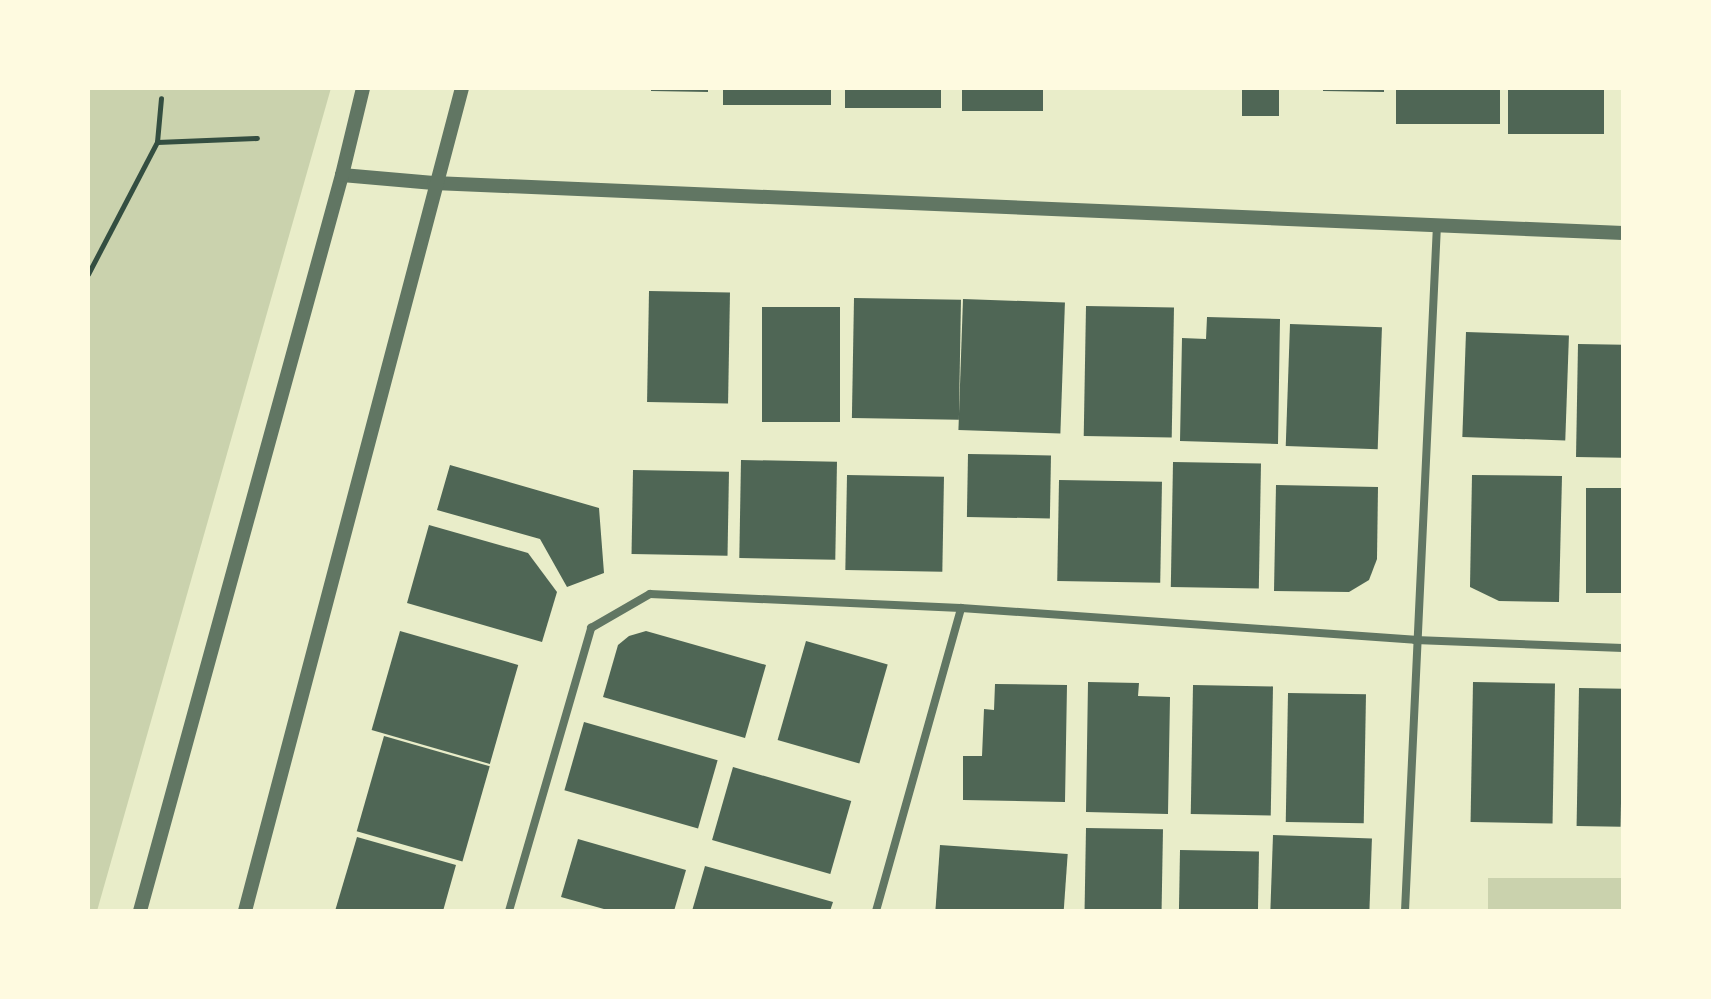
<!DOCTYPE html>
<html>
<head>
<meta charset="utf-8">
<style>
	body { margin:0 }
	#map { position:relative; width:1711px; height:999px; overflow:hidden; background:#e9edc9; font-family:"PT Serif",serif }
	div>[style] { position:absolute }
	.green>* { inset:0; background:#cad2ad; transform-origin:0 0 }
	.building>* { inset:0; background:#4f6655; transform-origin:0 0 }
	.path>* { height:5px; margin:-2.5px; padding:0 2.5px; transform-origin:2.5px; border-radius:2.5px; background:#344e41 }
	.minor>* { height:8px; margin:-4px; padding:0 4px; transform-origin:4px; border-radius:4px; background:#617663 }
	.tertiary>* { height:14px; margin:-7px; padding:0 7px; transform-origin:7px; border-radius:7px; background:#617663 }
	span { translate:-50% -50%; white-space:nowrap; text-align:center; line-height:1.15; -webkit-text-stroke:8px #fefae0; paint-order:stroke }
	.frame { position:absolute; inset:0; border:90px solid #fefae0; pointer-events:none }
</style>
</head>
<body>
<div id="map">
	<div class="green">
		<i style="clip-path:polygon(88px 88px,331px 88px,97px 911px,88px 911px)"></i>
		<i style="left:1488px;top:878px;width:135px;height:35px"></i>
	</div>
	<div class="building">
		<i style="clip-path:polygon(651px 88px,708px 88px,708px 92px,651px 91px)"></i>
		<i style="left:723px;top:88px;width:108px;height:17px"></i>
		<i style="left:845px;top:88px;width:96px;height:20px"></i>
		<i style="left:962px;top:88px;width:81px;height:23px"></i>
		<i style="left:1242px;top:88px;width:37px;height:28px"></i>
		<i style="clip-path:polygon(1323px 88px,1384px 88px,1384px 92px,1323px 91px)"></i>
		<i style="left:1396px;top:88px;width:104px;height:36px"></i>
		<i style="left:1508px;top:88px;width:96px;height:46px"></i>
		<i style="left:649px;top:291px;width:81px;height:111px;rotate:1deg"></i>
		<i style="left:854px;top:298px;width:107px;height:120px;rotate:1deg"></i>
		<i style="left:963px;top:299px;width:102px;height:131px;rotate:2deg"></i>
		<i style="left:1086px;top:306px;width:88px;height:130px;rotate:1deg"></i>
		<i style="left:762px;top:307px;width:78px;height:115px"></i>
		<i style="clip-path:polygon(1207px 317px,1280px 319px,1278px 444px,1180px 441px,1182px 338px,1206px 339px)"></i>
		<i style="left:1290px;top:324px;width:92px;height:122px;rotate:2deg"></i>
		<i style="left:1466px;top:332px;width:103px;height:105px;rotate:2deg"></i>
		<i style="left:1578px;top:344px;width:45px;height:113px;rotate:1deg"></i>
		<i style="left:968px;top:454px;width:83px;height:63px;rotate:1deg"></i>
		<i style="left:741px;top:460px;width:96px;height:98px;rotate:1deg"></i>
		<i style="left:1173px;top:462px;width:88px;height:125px;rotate:1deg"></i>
		<i style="clip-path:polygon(450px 465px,599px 508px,604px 573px,567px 587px,540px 539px,437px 510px)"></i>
		<i style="left:633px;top:470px;width:96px;height:84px;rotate:1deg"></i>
		<i style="left:847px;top:475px;width:97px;height:95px;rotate:1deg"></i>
		<i style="clip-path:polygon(1472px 475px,1562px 476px,1559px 602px,1499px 601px,1470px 587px)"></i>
		<i style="left:1059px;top:480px;width:103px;height:101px;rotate:1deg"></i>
		<i style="clip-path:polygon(1276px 485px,1378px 487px,1377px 559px,1369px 580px,1349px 592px,1274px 591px)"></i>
		<i style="left:1586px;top:488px;width:37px;height:105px"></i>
		<i style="clip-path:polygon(429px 525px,528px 553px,557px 592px,542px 642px,407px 603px)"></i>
		<i style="left:400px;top:631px;width:123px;height:103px;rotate:16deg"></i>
		<i style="clip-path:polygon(646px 631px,766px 665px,745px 738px,603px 697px,618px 645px,629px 636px)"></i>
		<i style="left:806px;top:641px;width:85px;height:103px;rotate:16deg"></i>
		<i style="clip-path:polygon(1088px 682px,1139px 683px,1138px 696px,1170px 697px,1168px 814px,1086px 812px)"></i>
		<i style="left:1473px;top:682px;width:82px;height:140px;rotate:1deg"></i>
		<i style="clip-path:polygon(995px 684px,1067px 685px,1065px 802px,963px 800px,963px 756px,982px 756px,984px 709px,994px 710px)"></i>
		<i style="left:1193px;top:685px;width:80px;height:129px;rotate:1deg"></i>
		<i style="left:1579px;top:688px;width:44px;height:138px;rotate:1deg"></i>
		<i style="left:1288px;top:693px;width:78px;height:129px;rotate:1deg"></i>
		<i style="left:584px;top:722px;width:139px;height:71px;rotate:16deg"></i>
		<i style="left:384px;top:736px;width:110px;height:99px;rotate:16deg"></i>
		<i style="left:733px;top:767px;width:123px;height:76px;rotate:16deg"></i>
		<i style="left:1086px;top:828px;width:77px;height:83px;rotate:1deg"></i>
		<i style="left:1273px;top:835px;width:99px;height:76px;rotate:2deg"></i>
		<i style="clip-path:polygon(357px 837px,456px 865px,443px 911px,335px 911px)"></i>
		<i style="clip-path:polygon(578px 839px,686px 870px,674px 911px,611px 911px,561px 897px)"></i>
		<i style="left:940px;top:845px;width:128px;height:66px;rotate:4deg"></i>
		<i style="left:1180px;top:850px;width:79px;height:61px;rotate:1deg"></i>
		<i style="clip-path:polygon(705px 866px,833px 902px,830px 911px,692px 911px)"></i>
	</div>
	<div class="path">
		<i style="left:157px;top:142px;width:100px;rotate:-2.3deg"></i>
		<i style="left:88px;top:274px;width:149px;rotate:-62.4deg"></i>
		<i style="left:157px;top:142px;width:44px;rotate:-84.8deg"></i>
	</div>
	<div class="minor">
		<i style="left:509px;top:911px;width:295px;rotate:-73.8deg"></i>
		<i style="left:591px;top:628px;width:68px;rotate:-30deg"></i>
		<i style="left:650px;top:594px;width:311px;rotate:2.6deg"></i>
		<i style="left:961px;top:608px;width:455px;rotate:4deg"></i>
		<i style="left:1415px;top:640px;width:208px;rotate:2.2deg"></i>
		<i style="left:876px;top:911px;width:315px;rotate:-74.3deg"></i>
		<i style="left:1405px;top:911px;width:686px;rotate:-87.33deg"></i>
	</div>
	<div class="tertiary">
		<i style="left:342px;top:175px;width:92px;rotate:5deg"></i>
		<i style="left:434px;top:183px;width:1190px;rotate:2.41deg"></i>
		<i style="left:140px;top:911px;width:763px;rotate:-74.65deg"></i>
		<i style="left:342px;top:175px;width:89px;rotate:-76.4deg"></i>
		<i style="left:245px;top:911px;width:851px;rotate:-75.23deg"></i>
	</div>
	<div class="frame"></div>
</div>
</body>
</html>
